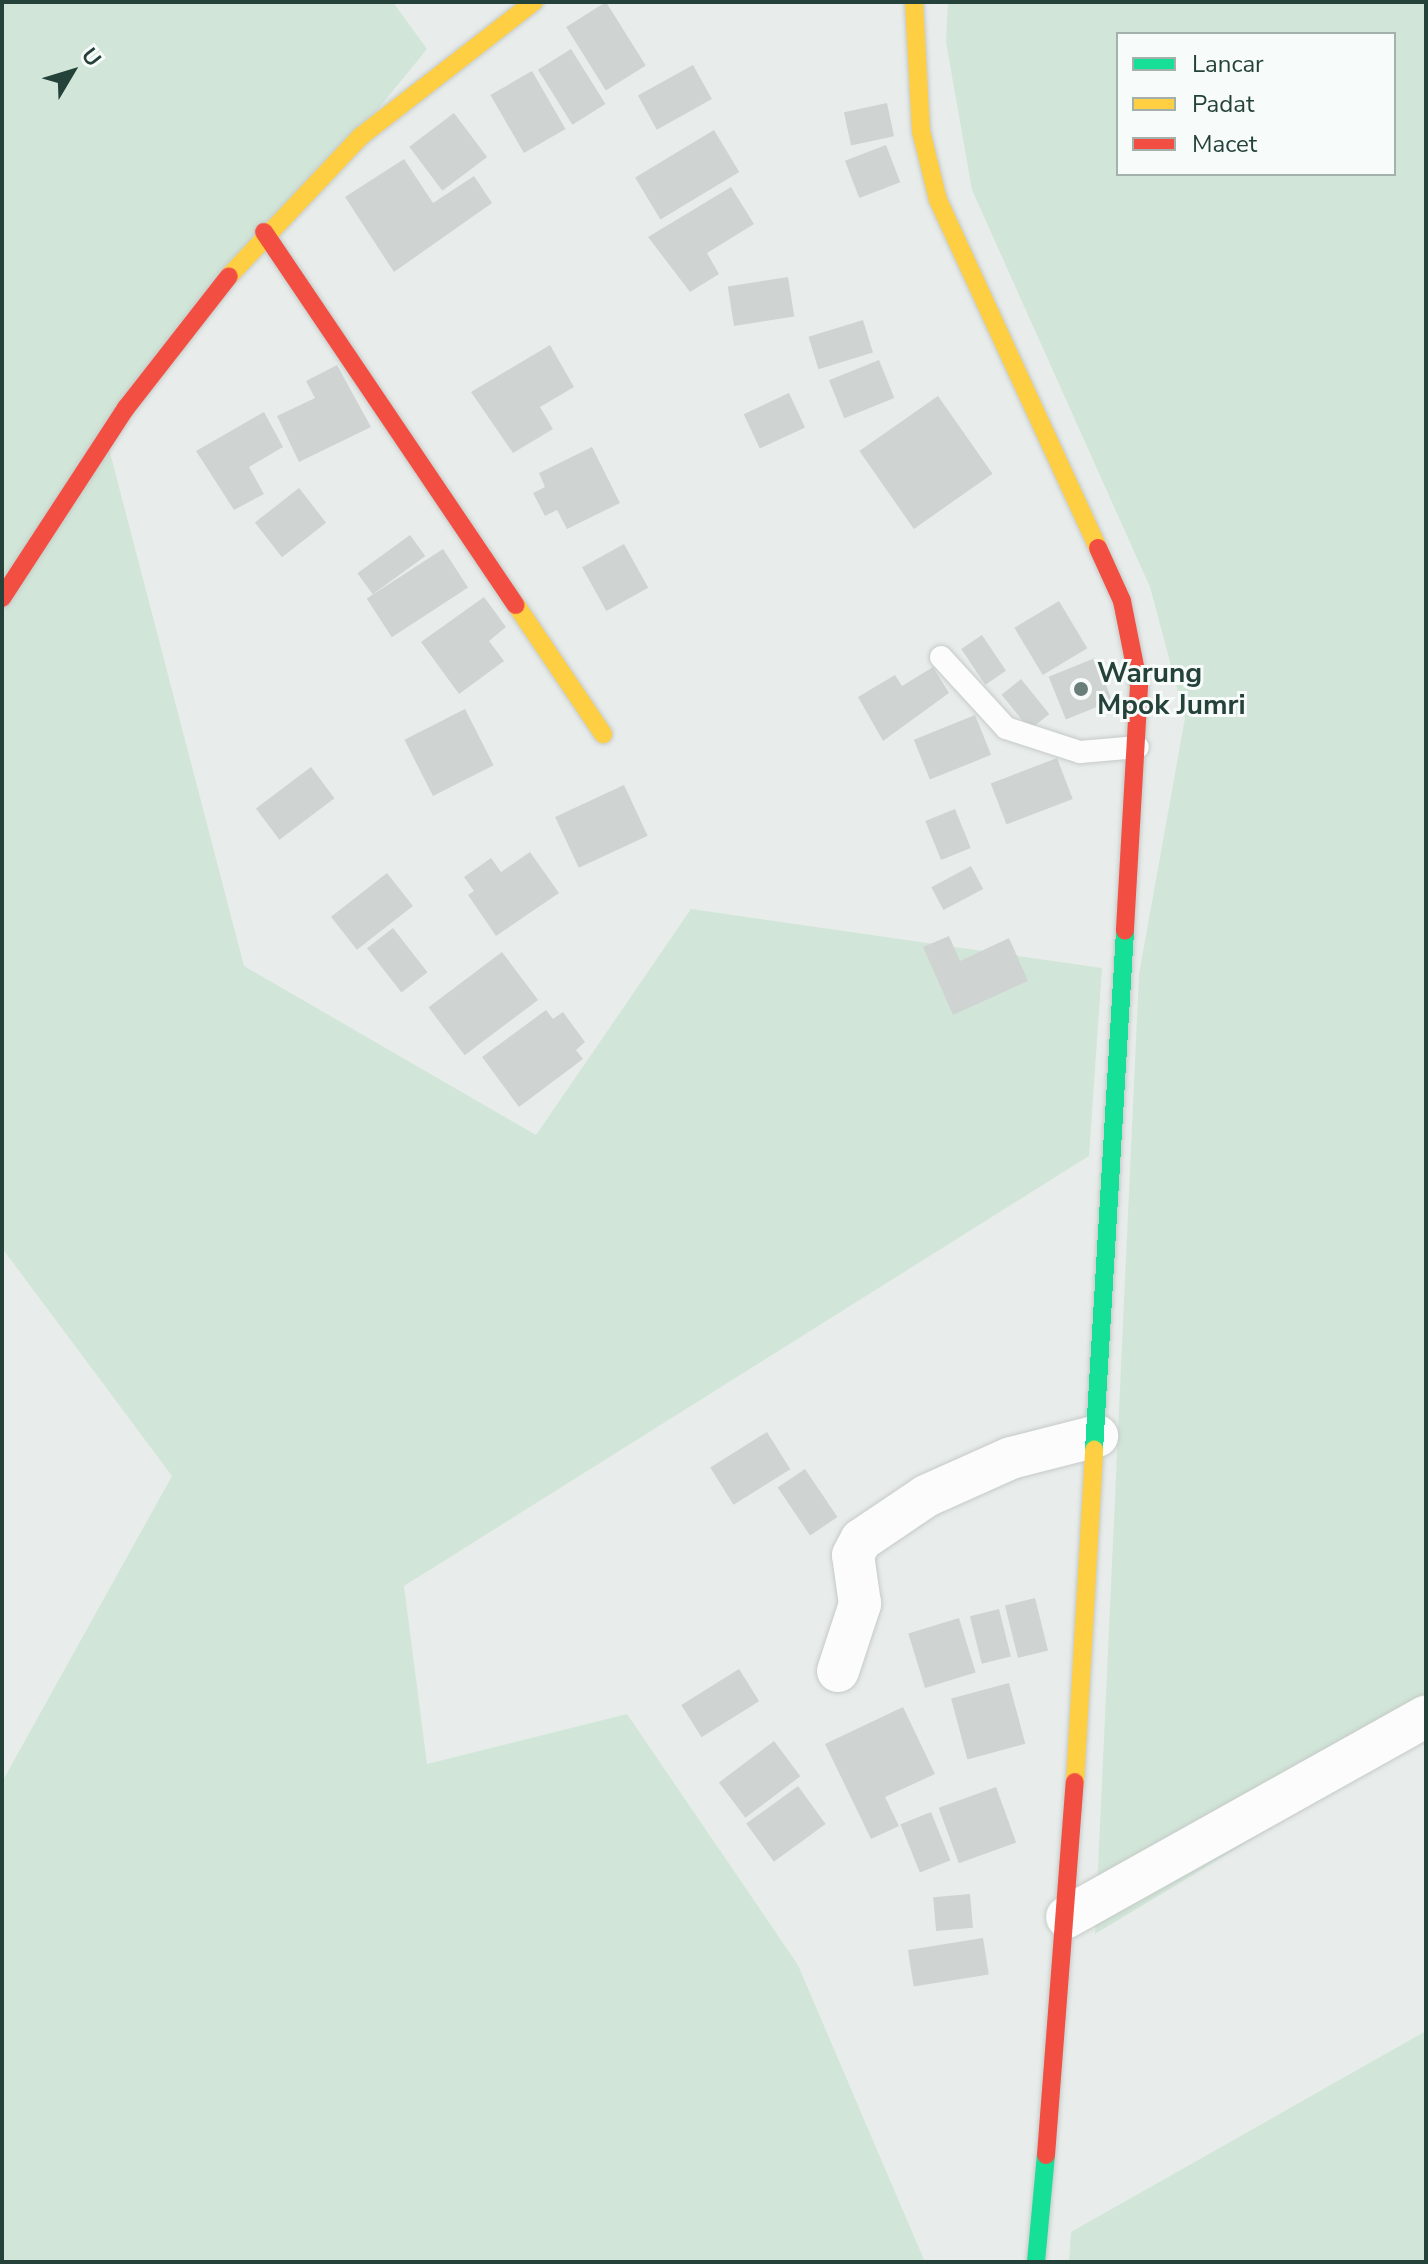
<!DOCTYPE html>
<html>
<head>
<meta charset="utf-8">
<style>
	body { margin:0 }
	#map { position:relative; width:1428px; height:2264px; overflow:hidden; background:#e8edeb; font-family:"Nunito Sans",sans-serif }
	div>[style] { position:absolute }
	.green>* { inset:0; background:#d1e6d8 }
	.building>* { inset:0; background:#cfd4d2; transform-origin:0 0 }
	.roads { filter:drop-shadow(0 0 2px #c5cac8) drop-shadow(0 0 2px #c5cac8) }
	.lane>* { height:22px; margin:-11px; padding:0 11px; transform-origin:11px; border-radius:11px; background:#fcfcfc }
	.street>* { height:42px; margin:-21px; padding:0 21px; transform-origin:21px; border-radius:21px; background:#fcfcfc }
	.fast>* { height:18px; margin:-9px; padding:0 9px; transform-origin:9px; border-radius:9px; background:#16e098 }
	.slow>* { height:18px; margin:-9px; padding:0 9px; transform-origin:9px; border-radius:9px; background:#ffcf43 }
	.jam>* { height:18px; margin:-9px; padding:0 9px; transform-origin:9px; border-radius:9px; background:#f24e42 }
	.dots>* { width:22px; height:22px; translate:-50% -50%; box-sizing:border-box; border:4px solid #f7fbf9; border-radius:50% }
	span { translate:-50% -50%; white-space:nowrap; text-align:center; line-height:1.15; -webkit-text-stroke:6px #f7fbf9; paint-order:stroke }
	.poi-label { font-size:28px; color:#24423a; font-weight:700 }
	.left { translate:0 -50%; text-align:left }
	.frame { position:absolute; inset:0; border:4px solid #24423a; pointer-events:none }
	.legend { position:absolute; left:1116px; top:32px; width:280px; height:144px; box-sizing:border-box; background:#f7fbf9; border:2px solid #a3b1ad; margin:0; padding:10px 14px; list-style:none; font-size:24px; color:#24423a }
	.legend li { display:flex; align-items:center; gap:16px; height:40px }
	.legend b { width:40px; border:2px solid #a3b1ad }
	.north { position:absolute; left:32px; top:32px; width:80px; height:80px; -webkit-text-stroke:6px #f7fbf9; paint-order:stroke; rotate:52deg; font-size:22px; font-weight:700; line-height:32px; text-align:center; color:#24423a }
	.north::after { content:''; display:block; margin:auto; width:28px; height:36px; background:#24423a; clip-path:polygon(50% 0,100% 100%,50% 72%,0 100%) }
</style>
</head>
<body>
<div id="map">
	<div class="green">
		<i style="clip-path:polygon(2px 2px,393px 2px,427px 49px,107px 441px,244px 966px,536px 1135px,691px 909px,1102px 968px,1089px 1156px,404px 1586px,427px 1764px,627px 1714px,798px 1965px,925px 2262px,2px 2262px,2px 1782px,172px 1476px,2px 1248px)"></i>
		<i style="clip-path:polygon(evenodd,948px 2px,1426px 2px,1426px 1734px,1095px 1934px,1139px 974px,1185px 718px,1150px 587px,972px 190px,946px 42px,948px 2px,1118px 34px,1394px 34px,1394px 174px,1118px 174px,1118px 34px)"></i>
		<i style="clip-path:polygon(1426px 2031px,1426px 2262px,1069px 2262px,1071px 2232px)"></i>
	</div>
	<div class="building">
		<i style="left:606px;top:2px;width:75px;height:47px;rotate:58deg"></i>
		<i style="left:571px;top:49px;width:65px;height:39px;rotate:58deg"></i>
		<i style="left:693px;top:65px;width:39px;height:63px;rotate:61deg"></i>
		<i style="left:532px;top:71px;width:67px;height:48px;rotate:60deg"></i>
		<i style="left:887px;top:103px;width:34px;height:44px;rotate:78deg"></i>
		<i style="left:454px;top:113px;width:55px;height:56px;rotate:53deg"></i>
		<i style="left:714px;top:130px;width:49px;height:92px;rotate:59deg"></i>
		<i style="left:886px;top:145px;width:40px;height:44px;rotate:69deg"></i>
		<i style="clip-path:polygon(404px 159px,433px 203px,474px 176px,492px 203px,394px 272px,345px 197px)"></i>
		<i style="clip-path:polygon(731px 187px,754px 224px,707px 253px,719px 274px,690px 292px,648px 237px)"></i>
		<i style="left:788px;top:277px;width:40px;height:61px;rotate:81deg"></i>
		<i style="left:863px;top:320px;width:34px;height:57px;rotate:73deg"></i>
		<i style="clip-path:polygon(550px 345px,574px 387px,540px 407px,553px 429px,513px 453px,471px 392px)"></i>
		<i style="left:879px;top:360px;width:41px;height:54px;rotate:68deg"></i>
		<i style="clip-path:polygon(337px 365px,371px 427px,299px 462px,277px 416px,315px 398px,306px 381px)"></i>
		<i style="left:789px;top:393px;width:38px;height:50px;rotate:65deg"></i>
		<i style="left:938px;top:396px;width:95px;height:96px;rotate:55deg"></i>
		<i style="clip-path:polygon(264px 412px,283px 447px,249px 467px,264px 494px,234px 510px,196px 451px)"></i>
		<i style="clip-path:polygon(592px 447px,620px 503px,567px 529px,557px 510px,545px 516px,533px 493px,545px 487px,539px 473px)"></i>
		<i style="left:299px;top:488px;width:44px;height:56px;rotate:52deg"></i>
		<i style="left:410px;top:535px;width:26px;height:65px;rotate:54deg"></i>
		<i style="left:624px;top:544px;width:50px;height:48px;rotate:61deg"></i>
		<i style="left:443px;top:549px;width:46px;height:91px;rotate:57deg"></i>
		<i style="clip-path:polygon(484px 597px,506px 627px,489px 641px,504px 661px,459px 694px,421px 642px)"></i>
		<i style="left:1059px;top:601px;width:55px;height:52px;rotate:59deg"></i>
		<i style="left:982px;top:635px;width:43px;height:25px;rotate:56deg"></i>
		<i style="left:1095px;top:658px;width:46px;height:50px;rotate:68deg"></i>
		<i style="clip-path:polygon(933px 667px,949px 693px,883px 741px,858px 697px,895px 675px,902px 686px)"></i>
		<i style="left:1021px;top:679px;width:45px;height:25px;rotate:51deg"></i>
		<i style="left:465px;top:709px;width:63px;height:68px;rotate:63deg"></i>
		<i style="left:975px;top:715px;width:43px;height:66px;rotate:68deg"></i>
		<i style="left:1057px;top:758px;width:44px;height:71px;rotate:69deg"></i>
		<i style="left:311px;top:767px;width:39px;height:69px;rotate:53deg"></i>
		<i style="left:624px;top:785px;width:56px;height:76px;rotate:65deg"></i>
		<i style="left:955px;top:809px;width:42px;height:32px;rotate:68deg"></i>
		<i style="clip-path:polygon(530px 852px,559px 893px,496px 936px,468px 895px,474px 891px,464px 877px,491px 858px,501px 872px)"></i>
		<i style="left:971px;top:866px;width:26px;height:45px;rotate:62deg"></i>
		<i style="left:387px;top:873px;width:42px;height:71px;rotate:52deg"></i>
		<i style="left:393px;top:928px;width:56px;height:33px;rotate:52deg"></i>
		<i style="clip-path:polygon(949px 936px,960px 961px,1009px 938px,1028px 981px,953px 1015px,923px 947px)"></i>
		<i style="left:502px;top:952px;width:60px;height:92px;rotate:53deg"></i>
		<i style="clip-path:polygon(546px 1010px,553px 1019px,563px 1012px,585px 1042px,576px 1050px,583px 1059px,519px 1107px,482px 1057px)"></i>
		<i style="left:767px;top:1432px;width:44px;height:67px;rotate:58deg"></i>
		<i style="left:805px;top:1469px;width:58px;height:33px;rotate:56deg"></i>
		<i style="left:1035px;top:1598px;width:54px;height:31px;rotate:76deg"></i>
		<i style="left:999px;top:1609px;width:49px;height:30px;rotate:76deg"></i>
		<i style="left:959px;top:1618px;width:57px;height:53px;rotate:73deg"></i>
		<i style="left:739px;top:1669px;width:38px;height:68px;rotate:58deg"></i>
		<i style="left:1009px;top:1683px;width:63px;height:60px;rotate:75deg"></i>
		<i style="clip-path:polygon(903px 1707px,935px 1774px,885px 1797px,899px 1826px,871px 1839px,825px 1744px)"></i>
		<i style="left:774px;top:1741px;width:44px;height:69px;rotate:53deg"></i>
		<i style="left:798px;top:1786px;width:47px;height:64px;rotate:54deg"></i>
		<i style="left:996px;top:1787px;width:59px;height:61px;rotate:70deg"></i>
		<i style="left:931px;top:1812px;width:52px;height:33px;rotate:68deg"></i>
		<i style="left:970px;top:1894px;width:34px;height:37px;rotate:85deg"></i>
		<i style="left:983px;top:1938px;width:37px;height:76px;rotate:81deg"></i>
	</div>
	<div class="roads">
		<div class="lane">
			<i style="left:941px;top:657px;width:96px;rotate:47.5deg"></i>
			<i style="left:1006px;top:728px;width:78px;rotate:18deg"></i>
			<i style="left:1080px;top:752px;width:58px;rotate:-4.9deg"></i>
		</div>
		<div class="street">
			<i style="left:838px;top:1671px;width:71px;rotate:-71.8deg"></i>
			<i style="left:860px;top:1604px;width:49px;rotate:-98.1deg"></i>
			<i style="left:853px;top:1555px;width:17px;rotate:-62deg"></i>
			<i style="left:861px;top:1540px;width:78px;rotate:-34.1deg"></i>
			<i style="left:926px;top:1496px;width:93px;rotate:-24.1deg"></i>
			<i style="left:1011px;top:1458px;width:89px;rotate:-14.3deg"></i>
			<i style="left:1067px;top:1917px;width:411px;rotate:-29.2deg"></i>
		</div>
		<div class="fast">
			<i style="left:1094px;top:1450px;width:520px;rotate:-86.58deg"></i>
			<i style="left:1036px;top:2262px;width:107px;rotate:-84.7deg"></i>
		</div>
		<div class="slow">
			<i style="left:914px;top:2px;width:129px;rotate:86.9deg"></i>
			<i style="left:921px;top:131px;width:71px;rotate:76.2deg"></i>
			<i style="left:938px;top:200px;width:383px;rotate:65.3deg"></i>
			<i style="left:229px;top:276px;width:192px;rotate:-46.7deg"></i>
			<i style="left:361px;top:136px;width:219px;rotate:-37.8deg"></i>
			<i style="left:516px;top:605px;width:156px;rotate:56deg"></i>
			<i style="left:1075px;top:1782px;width:333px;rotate:-86.7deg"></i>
		</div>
		<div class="jam">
			<i style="left:264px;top:232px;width:450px;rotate:56deg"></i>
			<i style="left:1098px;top:548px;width:58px;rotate:65.6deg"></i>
			<i style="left:1122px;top:601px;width:87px;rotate:78.7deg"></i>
			<i style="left:1139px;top:686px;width:245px;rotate:93.3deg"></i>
			<i style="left:2px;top:598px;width:227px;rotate:-56.9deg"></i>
			<i style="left:126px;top:408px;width:167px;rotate:-52deg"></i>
			<i style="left:1046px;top:2155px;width:374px;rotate:-85.6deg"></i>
		</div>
	</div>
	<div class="dots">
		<i style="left:1081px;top:689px;background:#697e78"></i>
	</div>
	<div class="poi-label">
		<span class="left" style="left:1097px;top:689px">Warung<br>Mpok Jumri</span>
	</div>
	<div class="frame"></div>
	<ul class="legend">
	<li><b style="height:10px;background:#16e098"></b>Lancar</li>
	<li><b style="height:10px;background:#ffcf43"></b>Padat</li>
	<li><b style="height:10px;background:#f24e42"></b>Macet</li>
	</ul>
	<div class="north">U</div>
</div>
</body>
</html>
